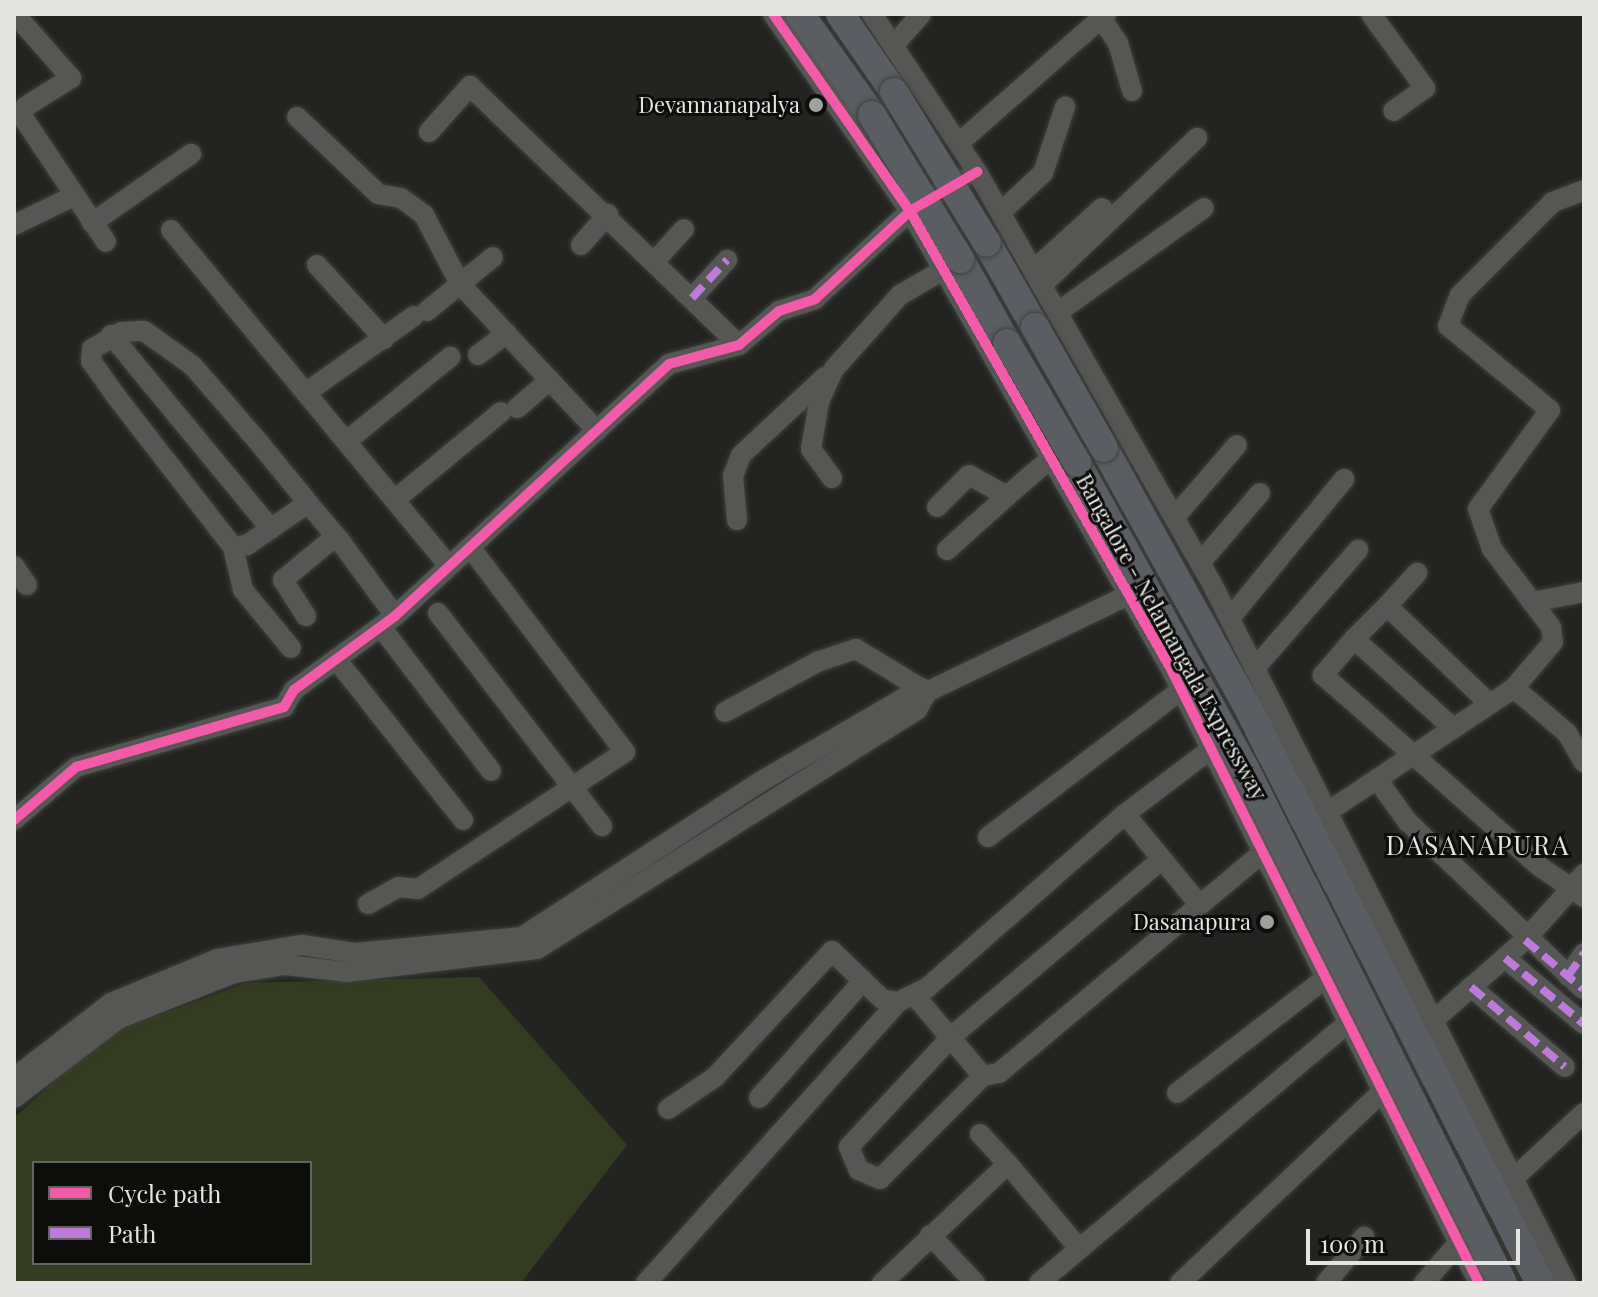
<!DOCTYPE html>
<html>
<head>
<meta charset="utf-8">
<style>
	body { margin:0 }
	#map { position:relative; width:1598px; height:1297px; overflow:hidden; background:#232421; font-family:"Playfair Display",serif }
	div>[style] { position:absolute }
	.green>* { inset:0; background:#333b20 }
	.roads { filter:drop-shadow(0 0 2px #3f403e) drop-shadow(0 0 2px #3f403e) }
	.minor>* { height:20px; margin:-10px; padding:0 10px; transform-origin:10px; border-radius:10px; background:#565654 }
	.highway>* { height:28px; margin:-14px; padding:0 14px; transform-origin:14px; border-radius:14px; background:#5a5d62 }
	.bridges { filter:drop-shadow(0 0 2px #3f403e) drop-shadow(0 0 2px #3f403e) }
	.highway-bridge>* { height:28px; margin:-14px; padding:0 14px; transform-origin:14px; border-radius:14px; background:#5a5d62 }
	.quiet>* { height:8px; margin-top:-4px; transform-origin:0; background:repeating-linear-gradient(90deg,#bd7bd9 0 16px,transparent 0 24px) }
	.cycleway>* { height:10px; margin:-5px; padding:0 5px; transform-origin:5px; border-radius:5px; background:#f35aa7 }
	.dots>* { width:22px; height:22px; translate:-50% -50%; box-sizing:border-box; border:4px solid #0d0e0c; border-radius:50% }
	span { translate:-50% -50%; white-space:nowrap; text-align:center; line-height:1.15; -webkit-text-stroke:6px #0d0e0c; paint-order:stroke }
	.poi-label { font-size:22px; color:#e4e5e2 }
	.right { translate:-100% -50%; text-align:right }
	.street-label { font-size:22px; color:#e4e5e2 }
	.quarter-label { font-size:26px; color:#e4e5e2; letter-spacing:2px }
	.frame { position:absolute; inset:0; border:16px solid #e4e5e2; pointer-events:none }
	.legend { position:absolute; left:32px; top:1161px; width:280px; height:104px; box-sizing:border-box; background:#0d0e0c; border:2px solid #636462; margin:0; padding:10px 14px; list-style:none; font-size:24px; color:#e4e5e2 }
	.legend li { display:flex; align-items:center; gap:16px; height:40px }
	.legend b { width:40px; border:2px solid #636462 }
	.scale { position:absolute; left:1306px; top:1229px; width:214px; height:36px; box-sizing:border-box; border:4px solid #e4e5e2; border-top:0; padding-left:10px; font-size:24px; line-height:28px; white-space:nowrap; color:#e4e5e2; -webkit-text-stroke:6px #0d0e0c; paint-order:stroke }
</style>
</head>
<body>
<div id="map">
	<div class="green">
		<i style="clip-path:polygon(evenodd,479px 977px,627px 1145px,521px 1283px,14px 1283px,14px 1118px,107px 1034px,247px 983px,479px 977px,34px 1163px,310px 1163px,310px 1263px,34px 1263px,34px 1163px)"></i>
	</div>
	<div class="roads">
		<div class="minor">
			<i style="left:773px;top:14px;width:240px;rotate:55.2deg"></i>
			<i style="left:910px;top:211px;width:527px;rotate:60.32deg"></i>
			<i style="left:1171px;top:669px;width:687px;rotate:63.36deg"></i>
			<i style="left:872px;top:14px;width:190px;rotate:56.4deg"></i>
			<i style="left:977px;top:172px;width:470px;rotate:60.3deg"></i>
			<i style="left:1210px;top:580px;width:788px;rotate:63.14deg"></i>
			<i style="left:1371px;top:14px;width:92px;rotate:53.9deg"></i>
			<i style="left:1425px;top:88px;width:39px;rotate:144deg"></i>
			<i style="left:1101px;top:18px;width:30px;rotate:56deg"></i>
			<i style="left:1118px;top:43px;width:50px;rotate:73.7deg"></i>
			<i style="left:21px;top:21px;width:76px;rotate:48.7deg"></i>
			<i style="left:71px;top:78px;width:54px;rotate:147.8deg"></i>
			<i style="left:25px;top:107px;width:9px;rotate:108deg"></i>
			<i style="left:22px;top:116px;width:151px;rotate:56.3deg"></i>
			<i style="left:894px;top:45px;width:41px;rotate:-48.9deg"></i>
			<i style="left:297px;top:117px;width:112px;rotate:43.5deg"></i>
			<i style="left:378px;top:194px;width:23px;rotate:10deg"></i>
			<i style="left:401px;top:198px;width:29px;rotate:36deg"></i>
			<i style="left:424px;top:215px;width:78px;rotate:62.4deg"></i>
			<i style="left:460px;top:284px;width:201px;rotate:47deg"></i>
			<i style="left:429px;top:132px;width:62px;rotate:-48.3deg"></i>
			<i style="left:470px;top:86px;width:373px;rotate:43.9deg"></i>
			<i style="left:959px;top:143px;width:196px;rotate:-41.3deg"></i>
			<i style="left:1001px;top:212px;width:57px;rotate:-42.9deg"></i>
			<i style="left:1043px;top:173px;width:70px;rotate:-71.6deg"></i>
			<i style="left:92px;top:223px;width:121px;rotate:-34.9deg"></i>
			<i style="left:14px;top:225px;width:67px;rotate:-25.8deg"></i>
			<i style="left:171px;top:230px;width:436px;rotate:50.4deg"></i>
			<i style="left:581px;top:245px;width:41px;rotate:-48.9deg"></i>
			<i style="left:655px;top:261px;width:43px;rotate:-47.8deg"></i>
			<i style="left:317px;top:265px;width:100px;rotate:47.8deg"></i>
			<i style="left:1034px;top:270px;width:92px;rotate:-42.4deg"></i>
			<i style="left:1042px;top:285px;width:214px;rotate:-43.5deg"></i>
			<i style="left:692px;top:298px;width:52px;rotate:-47.4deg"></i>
			<i style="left:427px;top:311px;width:85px;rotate:-39.3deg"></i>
			<i style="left:1058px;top:312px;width:179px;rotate:-35.5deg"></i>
			<i style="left:111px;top:335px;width:251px;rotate:50.5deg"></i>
			<i style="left:478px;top:355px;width:36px;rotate:-37deg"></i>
			<i style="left:307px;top:392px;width:131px;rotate:-35.4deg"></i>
			<i style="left:517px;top:408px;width:43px;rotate:-40.3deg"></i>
			<i style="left:348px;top:440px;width:132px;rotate:-39.1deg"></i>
			<i style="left:832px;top:478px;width:36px;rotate:-126deg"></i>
			<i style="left:811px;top:449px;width:48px;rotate:-80.3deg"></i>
			<i style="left:819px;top:402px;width:36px;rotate:-66deg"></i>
			<i style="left:834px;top:369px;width:99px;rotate:-48.3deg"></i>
			<i style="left:900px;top:295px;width:50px;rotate:-30.2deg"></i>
			<i style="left:396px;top:499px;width:136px;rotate:-39.6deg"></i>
			<i style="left:308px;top:503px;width:74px;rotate:145.5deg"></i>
			<i style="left:247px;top:545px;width:14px;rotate:172deg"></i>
			<i style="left:233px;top:547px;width:191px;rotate:-127.8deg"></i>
			<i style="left:116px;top:396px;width:43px;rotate:-125.5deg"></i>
			<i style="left:91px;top:361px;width:12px;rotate:-85deg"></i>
			<i style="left:92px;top:349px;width:34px;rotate:-30deg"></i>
			<i style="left:122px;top:332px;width:22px;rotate:-3deg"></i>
			<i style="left:144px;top:331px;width:60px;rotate:35.5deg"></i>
			<i style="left:193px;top:366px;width:103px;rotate:49.3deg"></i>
			<i style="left:260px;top:444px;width:71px;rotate:50.7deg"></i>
			<i style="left:305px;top:499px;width:5px;rotate:53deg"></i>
			<i style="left:308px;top:503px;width:50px;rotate:49.9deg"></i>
			<i style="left:340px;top:541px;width:93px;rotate:53.7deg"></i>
			<i style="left:937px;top:507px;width:45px;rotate:-45deg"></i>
			<i style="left:969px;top:475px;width:43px;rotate:28.9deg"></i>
			<i style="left:1007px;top:496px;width:58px;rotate:-40.8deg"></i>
			<i style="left:1174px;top:518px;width:96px;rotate:-49.2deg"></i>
			<i style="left:737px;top:520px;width:44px;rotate:-95.2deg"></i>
			<i style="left:733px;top:476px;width:22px;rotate:-69deg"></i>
			<i style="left:741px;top:455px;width:115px;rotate:-42.9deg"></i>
			<i style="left:233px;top:547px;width:44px;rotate:76.9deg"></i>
			<i style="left:243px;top:590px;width:75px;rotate:50.4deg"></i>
			<i style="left:947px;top:550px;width:81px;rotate:-42deg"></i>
			<i style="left:1200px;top:563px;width:92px;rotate:-49.4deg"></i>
			<i style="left:14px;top:566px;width:23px;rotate:56deg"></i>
			<i style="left:1532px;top:602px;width:53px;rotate:-10.9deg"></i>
			<i style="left:1387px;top:606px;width:45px;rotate:-47.7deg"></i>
			<i style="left:438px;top:613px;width:269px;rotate:52.4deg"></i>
			<i style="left:306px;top:616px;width:43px;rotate:-122.6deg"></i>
			<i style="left:283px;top:580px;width:69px;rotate:-39.7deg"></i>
			<i style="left:1230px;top:618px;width:180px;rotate:-50.6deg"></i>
			<i style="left:381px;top:627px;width:181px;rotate:52.6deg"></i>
			<i style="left:1354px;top:639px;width:48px;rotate:130.7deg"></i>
			<i style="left:1323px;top:675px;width:288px;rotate:41.5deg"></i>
			<i style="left:1539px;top:866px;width:55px;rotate:34.6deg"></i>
			<i style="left:336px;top:659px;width:205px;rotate:51.7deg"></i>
			<i style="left:1255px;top:668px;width:157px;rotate:-48.9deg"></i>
			<i style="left:1514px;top:688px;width:60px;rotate:-49.7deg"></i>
			<i style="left:1553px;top:642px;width:15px;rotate:-98deg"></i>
			<i style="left:1551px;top:627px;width:98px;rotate:-127.1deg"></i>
			<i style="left:1492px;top:549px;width:42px;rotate:-109.3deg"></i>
			<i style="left:1478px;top:509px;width:122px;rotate:-54deg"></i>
			<i style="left:1550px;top:410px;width:132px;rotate:-140.5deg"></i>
			<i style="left:1448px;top:326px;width:33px;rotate:-69deg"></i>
			<i style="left:1460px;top:295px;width:132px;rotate:-45deg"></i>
			<i style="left:1553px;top:202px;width:33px;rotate:-21deg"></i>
			<i style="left:725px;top:712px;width:105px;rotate:-28.5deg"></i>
			<i style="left:817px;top:662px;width:41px;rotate:-18.4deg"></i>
			<i style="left:856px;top:649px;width:83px;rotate:31.2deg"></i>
			<i style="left:1453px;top:728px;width:133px;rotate:-138deg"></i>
			<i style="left:1354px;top:639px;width:47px;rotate:-45deg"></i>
			<i style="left:1387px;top:606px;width:142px;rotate:43.6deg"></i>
			<i style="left:1377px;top:779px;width:52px;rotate:54.5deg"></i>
			<i style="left:1407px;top:821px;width:243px;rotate:43.7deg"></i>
			<i style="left:1329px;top:811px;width:222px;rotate:-33.6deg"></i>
			<i style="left:1514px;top:688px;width:70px;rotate:40.3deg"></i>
			<i style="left:1567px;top:733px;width:34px;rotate:60deg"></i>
			<i style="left:1125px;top:814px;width:115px;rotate:50.6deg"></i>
			<i style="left:14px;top:820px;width:82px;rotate:-40.5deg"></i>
			<i style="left:76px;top:767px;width:216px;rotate:-16.1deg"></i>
			<i style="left:284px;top:707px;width:20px;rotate:-60deg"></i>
			<i style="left:294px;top:690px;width:125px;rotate:-36.2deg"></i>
			<i style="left:395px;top:616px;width:372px;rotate:-42.6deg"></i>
			<i style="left:669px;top:364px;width:73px;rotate:-15.2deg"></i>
			<i style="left:739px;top:345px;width:52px;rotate:-40.4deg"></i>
			<i style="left:779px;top:311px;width:38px;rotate:-18deg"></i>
			<i style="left:815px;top:299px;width:129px;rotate:-42.8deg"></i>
			<i style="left:910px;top:211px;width:61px;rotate:-30.8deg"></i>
			<i style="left:988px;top:837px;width:243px;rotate:-37.3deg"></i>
			<i style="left:1161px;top:860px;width:272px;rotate:139.9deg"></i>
			<i style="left:953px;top:1035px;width:153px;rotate:132.9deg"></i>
			<i style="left:849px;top:1147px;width:25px;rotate:67deg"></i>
			<i style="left:859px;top:1170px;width:23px;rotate:23deg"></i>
			<i style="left:880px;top:1179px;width:146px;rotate:-45deg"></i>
			<i style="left:983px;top:1076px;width:16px;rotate:-11deg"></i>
			<i style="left:999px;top:1073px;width:344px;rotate:-39.9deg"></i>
			<i style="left:368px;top:904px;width:35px;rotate:-29deg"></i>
			<i style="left:399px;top:887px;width:19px;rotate:6deg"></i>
			<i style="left:418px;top:889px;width:248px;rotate:-33.5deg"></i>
			<i style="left:625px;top:752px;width:257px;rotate:-127.1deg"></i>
			<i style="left:1505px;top:958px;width:103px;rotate:39.9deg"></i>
			<i style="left:1568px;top:976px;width:28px;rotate:-55deg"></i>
			<i style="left:1471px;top:987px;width:123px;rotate:40.4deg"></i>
			<i style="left:914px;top:995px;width:106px;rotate:49.6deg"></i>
			<i style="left:1435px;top:1019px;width:120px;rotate:-41.3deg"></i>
			<i style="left:1525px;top:940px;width:89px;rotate:-48.2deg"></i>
			<i style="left:14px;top:1078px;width:123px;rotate:-37.7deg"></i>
			<i style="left:111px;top:1003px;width:115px;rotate:-22.5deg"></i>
			<i style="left:217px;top:959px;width:86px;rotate:-9.4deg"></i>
			<i style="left:302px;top:945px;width:54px;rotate:8.6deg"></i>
			<i style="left:355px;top:953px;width:168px;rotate:-5.5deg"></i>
			<i style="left:522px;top:937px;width:282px;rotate:-33.1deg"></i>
			<i style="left:758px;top:783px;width:189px;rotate:-30.2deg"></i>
			<i style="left:1177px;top:1093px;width:188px;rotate:-37.7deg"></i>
			<i style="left:14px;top:1098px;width:131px;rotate:-37.2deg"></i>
			<i style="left:118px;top:1019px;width:125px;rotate:-21.6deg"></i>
			<i style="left:234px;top:973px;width:52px;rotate:-8.9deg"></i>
			<i style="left:285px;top:965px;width:61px;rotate:6.5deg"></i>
			<i style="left:346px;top:972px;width:192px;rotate:-6.9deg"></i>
			<i style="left:537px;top:949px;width:449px;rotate:-32.2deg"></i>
			<i style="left:917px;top:710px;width:21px;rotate:-61deg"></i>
			<i style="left:927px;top:692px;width:224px;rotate:-25.7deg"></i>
			<i style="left:759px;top:1098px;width:157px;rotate:-48.4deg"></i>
			<i style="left:668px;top:1109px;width:57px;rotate:-34.2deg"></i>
			<i style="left:715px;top:1077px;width:172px;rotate:-47.1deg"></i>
			<i style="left:832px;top:951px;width:69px;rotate:43.8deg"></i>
			<i style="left:882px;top:999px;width:16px;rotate:11deg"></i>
			<i style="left:898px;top:1002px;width:32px;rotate:-26deg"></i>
			<i style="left:927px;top:988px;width:264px;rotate:-41.3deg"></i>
			<i style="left:1125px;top:814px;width:108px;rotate:-37.1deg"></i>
			<i style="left:980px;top:1134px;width:41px;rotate:47deg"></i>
			<i style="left:1514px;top:1178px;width:96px;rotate:-42.9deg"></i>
			<i style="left:930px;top:1235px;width:66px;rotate:46.8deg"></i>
			<i style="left:646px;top:1283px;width:377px;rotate:-48.1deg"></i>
			<i style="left:882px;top:1283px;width:173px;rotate:-43.4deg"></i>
			<i style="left:1008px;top:1164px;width:107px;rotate:49.9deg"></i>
			<i style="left:1039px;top:1283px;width:405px;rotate:-40.1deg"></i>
			<i style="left:1180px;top:1283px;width:279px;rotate:-43.4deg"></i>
			<i style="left:1326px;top:1283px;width:60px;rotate:-50.4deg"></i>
			<i style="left:1424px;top:1283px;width:54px;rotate:-49.5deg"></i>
		</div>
		<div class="highway">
			<i style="left:800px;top:14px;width:124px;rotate:54.5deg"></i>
			<i style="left:840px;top:14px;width:95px;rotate:55.3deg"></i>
			<i style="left:987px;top:243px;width:97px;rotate:60.3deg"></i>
			<i style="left:960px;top:259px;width:96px;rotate:60.8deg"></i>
			<i style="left:1104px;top:448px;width:295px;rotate:61deg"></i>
			<i style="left:1247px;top:706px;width:647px;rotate:63.08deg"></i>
			<i style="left:1077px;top:463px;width:348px;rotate:61.2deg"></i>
			<i style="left:1245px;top:768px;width:576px;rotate:63.39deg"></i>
		</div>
	</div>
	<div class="bridges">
		<div class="highway-bridge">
			<i style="left:894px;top:92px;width:177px;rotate:58.4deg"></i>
			<i style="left:872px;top:115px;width:169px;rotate:58.6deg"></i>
			<i style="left:1035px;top:327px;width:139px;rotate:60.3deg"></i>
			<i style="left:1007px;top:343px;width:139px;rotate:59.7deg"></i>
		</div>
	</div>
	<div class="quiet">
		<i style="left:692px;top:298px;width:52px;rotate:-47.4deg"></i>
		<i style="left:1525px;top:940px;width:76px;rotate:40.2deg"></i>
		<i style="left:1505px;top:958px;width:103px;rotate:39.9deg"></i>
		<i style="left:1568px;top:976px;width:28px;rotate:-55deg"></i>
		<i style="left:1471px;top:987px;width:123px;rotate:40.4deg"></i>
	</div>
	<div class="cycleway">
		<i style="left:773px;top:14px;width:240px;rotate:55.2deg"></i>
		<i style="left:910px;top:211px;width:527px;rotate:60.32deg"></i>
		<i style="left:1171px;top:669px;width:687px;rotate:63.36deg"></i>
		<i style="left:14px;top:820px;width:82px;rotate:-40.5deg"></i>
		<i style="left:76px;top:767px;width:216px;rotate:-16.1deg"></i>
		<i style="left:284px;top:707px;width:20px;rotate:-60deg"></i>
		<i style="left:294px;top:690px;width:125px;rotate:-36.2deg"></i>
		<i style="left:395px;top:616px;width:372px;rotate:-42.6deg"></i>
		<i style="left:669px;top:364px;width:73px;rotate:-15.2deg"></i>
		<i style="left:739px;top:345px;width:52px;rotate:-40.4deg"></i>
		<i style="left:779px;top:311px;width:38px;rotate:-18deg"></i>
		<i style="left:815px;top:299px;width:129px;rotate:-42.8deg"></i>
		<i style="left:910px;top:211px;width:78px;rotate:-30.2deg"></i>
	</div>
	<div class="dots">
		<i style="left:816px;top:105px;background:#a0a19e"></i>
		<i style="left:1267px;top:922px;background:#a0a19e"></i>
	</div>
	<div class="poi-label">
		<span class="right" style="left:800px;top:105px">Devannanapalya</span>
		<span class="right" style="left:1251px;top:922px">Dasanapura</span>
	</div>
	<div class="street-label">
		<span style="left:1172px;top:637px;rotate:61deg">Bangalore - Nelamangala Expressway</span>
	</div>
	<div class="quarter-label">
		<span style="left:1478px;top:845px">DASANAPURA</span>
	</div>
	<div class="frame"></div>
	<ul class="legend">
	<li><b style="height:10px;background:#f35aa7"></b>Cycle path</li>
	<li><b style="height:10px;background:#bd7bd9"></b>Path</li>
	</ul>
	<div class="scale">100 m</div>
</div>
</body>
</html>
